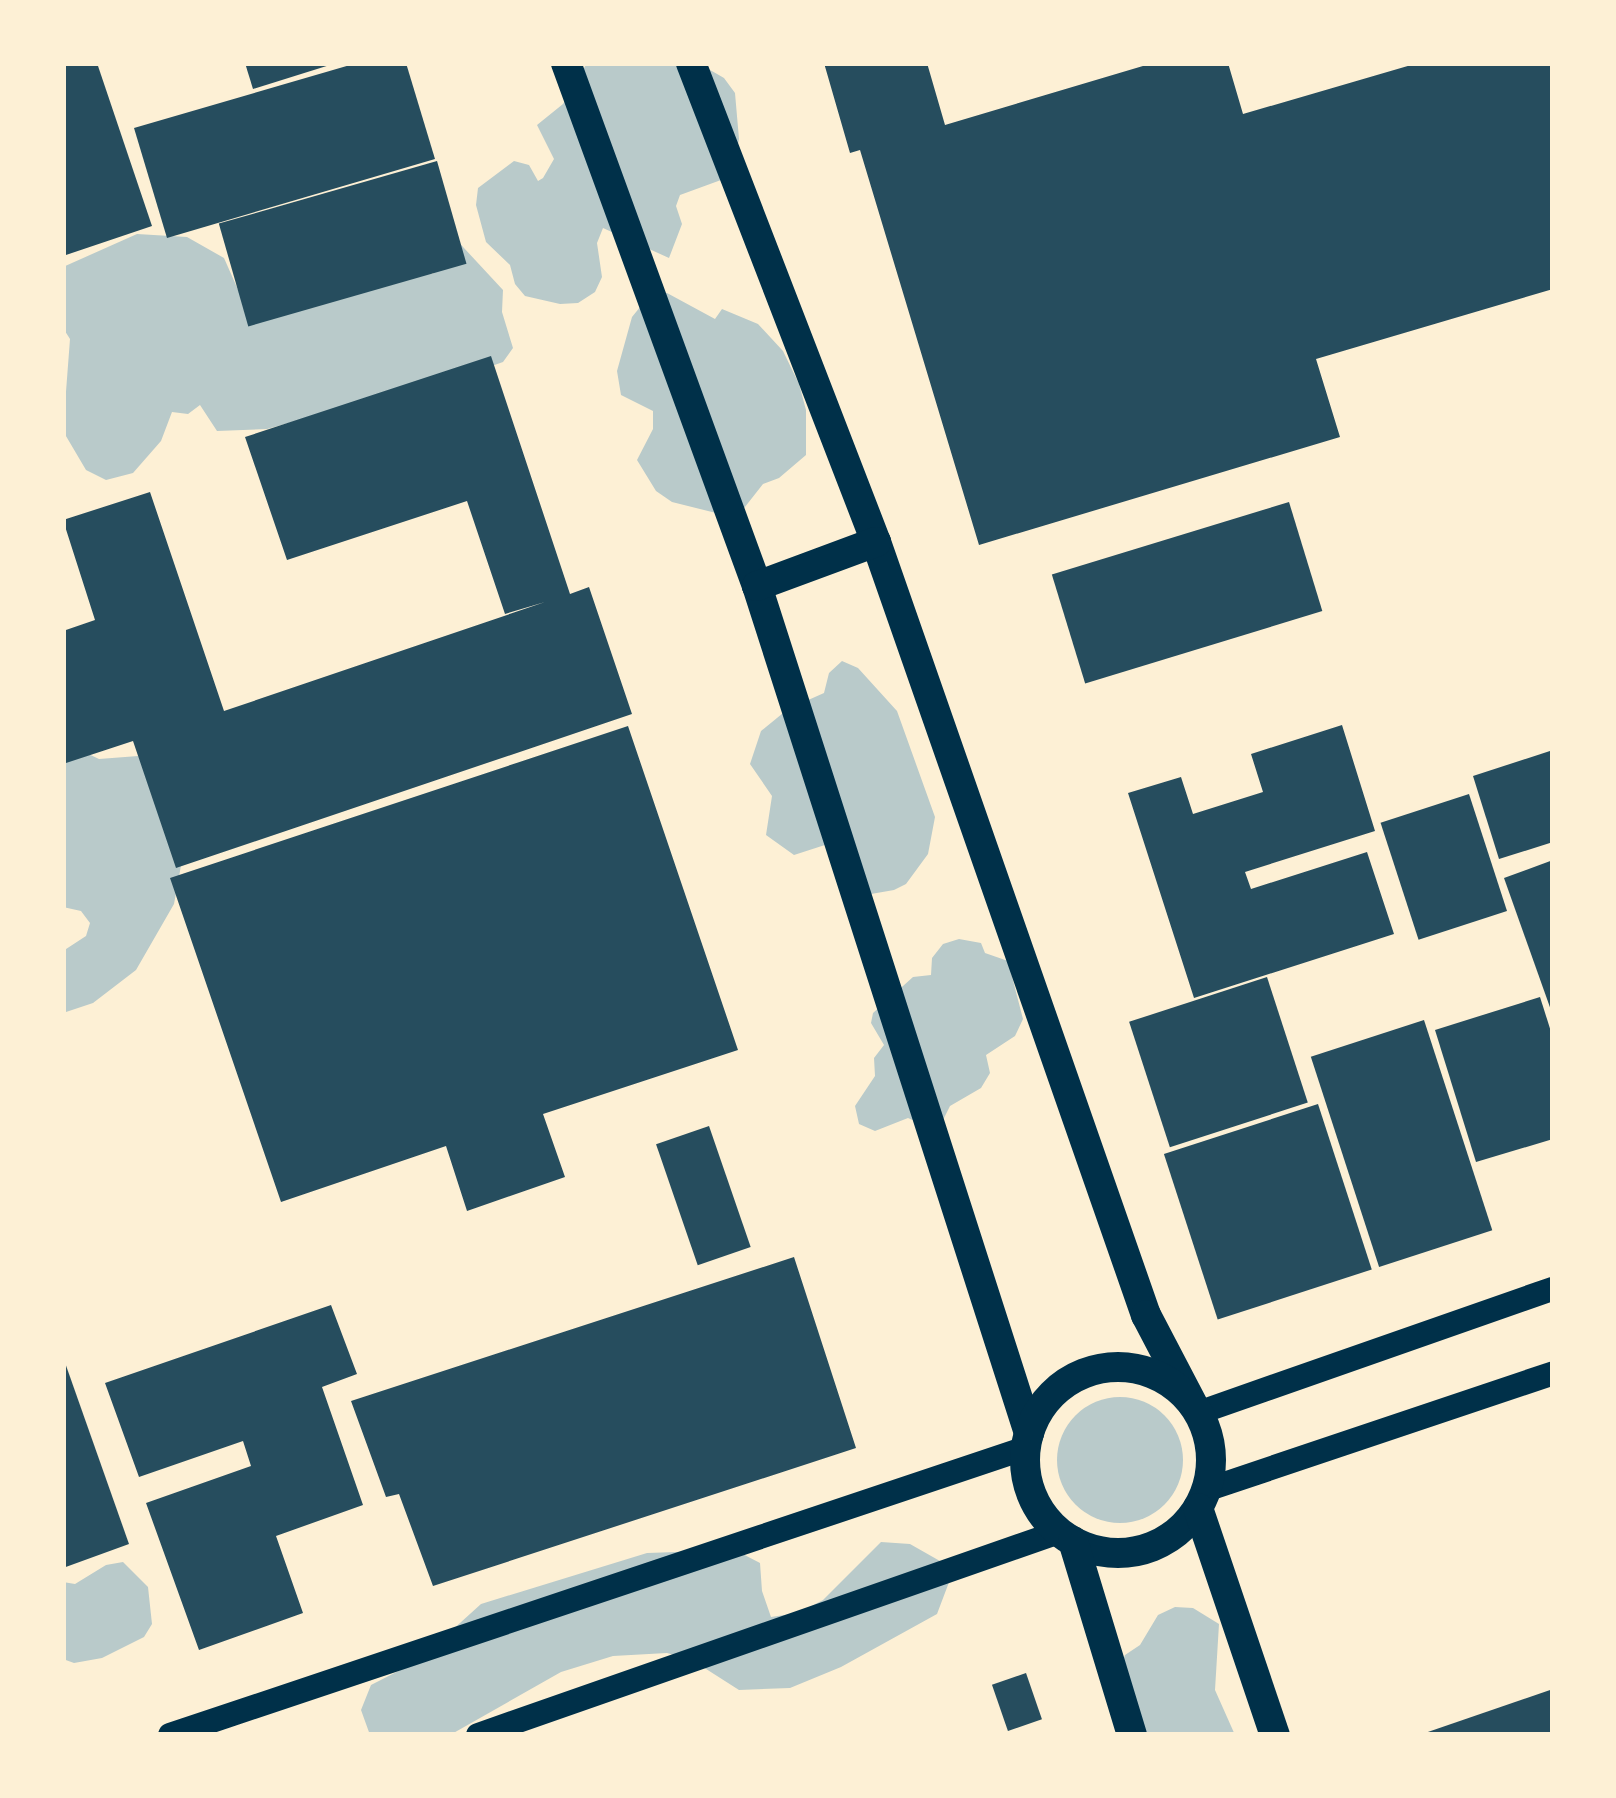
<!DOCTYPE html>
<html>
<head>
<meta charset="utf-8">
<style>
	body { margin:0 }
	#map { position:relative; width:1616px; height:1798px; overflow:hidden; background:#fdf0d5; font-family:"Source Sans 3",sans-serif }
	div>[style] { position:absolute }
	.green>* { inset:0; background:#b9caca }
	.round { border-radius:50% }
	.building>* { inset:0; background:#264d5e; transform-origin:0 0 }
	.secondary>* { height:24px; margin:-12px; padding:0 12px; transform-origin:12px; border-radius:12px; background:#003049 }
	.primary>* { height:30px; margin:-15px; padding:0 15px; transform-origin:15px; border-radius:15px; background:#003049 }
	.primary>.ring { margin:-15px; padding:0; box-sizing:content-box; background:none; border:30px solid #003049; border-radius:50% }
	span { translate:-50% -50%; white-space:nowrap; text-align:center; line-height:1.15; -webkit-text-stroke:9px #fdf0d5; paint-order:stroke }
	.frame { position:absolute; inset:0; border:66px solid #fdf0d5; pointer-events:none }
</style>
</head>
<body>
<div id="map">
	<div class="green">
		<i style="clip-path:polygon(587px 63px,698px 63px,724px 78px,735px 93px,739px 139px,734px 165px,721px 180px,680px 195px,676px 206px,682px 224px,669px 258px,603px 228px,597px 243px,602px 277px,595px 292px,578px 303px,560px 304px,525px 296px,515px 284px,510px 265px,486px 242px,476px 205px,478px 188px,514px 161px,529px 165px,538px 181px,543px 178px,554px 159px,537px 125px,563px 104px)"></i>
		<i style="clip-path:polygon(137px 234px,187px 237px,224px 258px,243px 301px,415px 266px,433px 274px,451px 234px,503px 290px,502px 312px,513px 348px,503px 362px,483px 369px,267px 429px,217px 431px,200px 405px,188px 414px,172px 412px,161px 441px,133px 473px,106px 480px,86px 470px,63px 431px,70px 339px,63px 328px,63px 267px)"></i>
		<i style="clip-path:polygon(667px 293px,715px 319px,722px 309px,758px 324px,783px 351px,799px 384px,806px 410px,806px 455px,779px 478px,763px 484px,741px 512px,724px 515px,672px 502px,656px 491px,637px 460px,653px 429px,653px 411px,621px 395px,617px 371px,632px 317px,649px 296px)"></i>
		<i style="clip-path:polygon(842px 661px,858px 668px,897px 711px,935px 817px,928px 854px,906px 884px,894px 890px,871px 894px,828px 844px,794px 855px,766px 835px,772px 796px,750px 764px,761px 731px,788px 709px,824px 693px,829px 673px)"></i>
		<i style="clip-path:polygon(63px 742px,99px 759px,138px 756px,186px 838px,174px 904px,136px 970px,93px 1003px,63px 1013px,63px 951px,86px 936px,90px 923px,81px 911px,63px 907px)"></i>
		<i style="clip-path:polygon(959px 939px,981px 943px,985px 953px,1008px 961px,1023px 1019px,1015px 1036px,986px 1055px,990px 1073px,981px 1088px,950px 1106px,942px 1122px,924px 1125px,908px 1118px,875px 1131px,859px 1124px,855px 1106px,875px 1076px,874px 1058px,884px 1045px,871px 1023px,873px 1013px,913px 977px,931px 975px,932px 958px,943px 944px)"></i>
		<i class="round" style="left:1057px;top:1397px;width:126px;height:126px"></i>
		<i style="clip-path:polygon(881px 1542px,910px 1544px,954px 1569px,937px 1614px,841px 1667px,790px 1688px,739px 1690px,692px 1660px,667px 1653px,613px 1656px,561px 1672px,450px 1735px,370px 1735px,361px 1710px,371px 1685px,418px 1661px,481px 1604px,647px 1553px,735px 1550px,760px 1563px,762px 1591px,771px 1617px,798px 1613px,823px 1600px)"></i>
		<i style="clip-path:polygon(123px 1562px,148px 1587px,152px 1624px,144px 1637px,102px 1658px,74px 1663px,63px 1659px,63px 1582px,75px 1584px,106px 1565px)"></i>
		<i style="clip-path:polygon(1175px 1607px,1193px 1608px,1219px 1624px,1215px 1690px,1235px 1735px,1125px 1735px,1110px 1697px,1125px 1655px,1140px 1645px,1158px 1615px)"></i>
	</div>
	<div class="building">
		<i style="clip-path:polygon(63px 63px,97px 63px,152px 226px,63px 256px)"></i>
		<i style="clip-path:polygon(245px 63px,333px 63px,333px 64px,253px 89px)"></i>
		<i style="clip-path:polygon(357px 63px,406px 63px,435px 159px,167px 238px,134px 128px)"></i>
		<i style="clip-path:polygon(824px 63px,927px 63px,945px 125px,1153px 63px,1228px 63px,1243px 114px,1418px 63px,1553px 63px,1553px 289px,1316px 359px,1340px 437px,979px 545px,860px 150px,850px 153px)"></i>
		<i style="left:437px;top:161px;width:107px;height:227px;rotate:74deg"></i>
		<i style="clip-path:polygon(491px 356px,570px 594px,589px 587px,632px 714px,176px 868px,133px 741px,63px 764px,63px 631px,95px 620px,63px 520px,150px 492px,224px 711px,545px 602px,505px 614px,467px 501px,287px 560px,245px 437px)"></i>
		<i style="left:1289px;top:502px;width:114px;height:248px;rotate:73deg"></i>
		<i style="clip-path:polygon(1342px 725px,1375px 831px,1245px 872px,1251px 889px,1367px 852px,1394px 934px,1194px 998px,1128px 793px,1181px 777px,1193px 814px,1263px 792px,1251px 754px)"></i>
		<i style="clip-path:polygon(628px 726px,738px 1050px,543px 1114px,565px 1177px,467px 1211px,446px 1146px,281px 1202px,170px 878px)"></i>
		<i style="clip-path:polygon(1553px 750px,1553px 842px,1499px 859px,1473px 776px)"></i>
		<i style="left:1469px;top:794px;width:123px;height:93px;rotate:72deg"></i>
		<i style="clip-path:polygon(1553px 860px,1553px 1012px,1552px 1013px,1504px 878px)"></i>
		<i style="left:1267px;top:977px;width:132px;height:145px;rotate:72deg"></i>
		<i style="clip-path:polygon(1540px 997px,1553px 1038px,1553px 1139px,1476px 1162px,1435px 1030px)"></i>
		<i style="left:1424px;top:1020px;width:221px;height:119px;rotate:72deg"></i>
		<i style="left:1318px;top:1104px;width:174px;height:162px;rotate:72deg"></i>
		<i style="left:709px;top:1126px;width:128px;height:56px;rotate:71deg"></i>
		<i style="clip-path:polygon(794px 1257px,856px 1448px,433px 1586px,399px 1494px,386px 1497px,351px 1401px)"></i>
		<i style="clip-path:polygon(331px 1305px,357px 1374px,322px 1387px,363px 1505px,276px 1536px,303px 1613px,199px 1650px,146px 1503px,251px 1466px,243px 1441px,139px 1477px,105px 1383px)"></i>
		<i style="clip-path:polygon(63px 1357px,129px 1544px,63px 1568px)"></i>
		<i style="left:1026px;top:1673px;width:49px;height:36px;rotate:71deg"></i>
		<i style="clip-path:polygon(1553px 1689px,1553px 1735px,1422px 1735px,1422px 1734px)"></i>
	</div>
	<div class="secondary">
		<i style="left:1198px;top:1413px;width:376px;rotate:-19.3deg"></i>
		<i style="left:1206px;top:1490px;width:366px;rotate:-18.6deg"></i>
		<i style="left:170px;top:1735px;width:903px;rotate:-18.54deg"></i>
		<i style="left:478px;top:1735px;width:615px;rotate:-19.26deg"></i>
	</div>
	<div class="primary">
		<i style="left:566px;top:63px;width:557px;rotate:69.94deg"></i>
		<i style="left:757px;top:586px;width:890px;rotate:72.2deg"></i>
		<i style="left:691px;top:63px;width:513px;rotate:68.88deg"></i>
		<i style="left:876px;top:542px;width:819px;rotate:70.75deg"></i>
		<i style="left:1146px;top:1315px;width:99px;rotate:62.4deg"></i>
		<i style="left:757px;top:586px;width:127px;rotate:-20.3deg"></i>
		<i class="ring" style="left:1025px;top:1367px;width:156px;height:156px"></i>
		<i style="left:1198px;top:1508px;width:240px;rotate:71.3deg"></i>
		<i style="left:1073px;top:1541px;width:203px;rotate:73.1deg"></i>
	</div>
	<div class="frame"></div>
</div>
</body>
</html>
